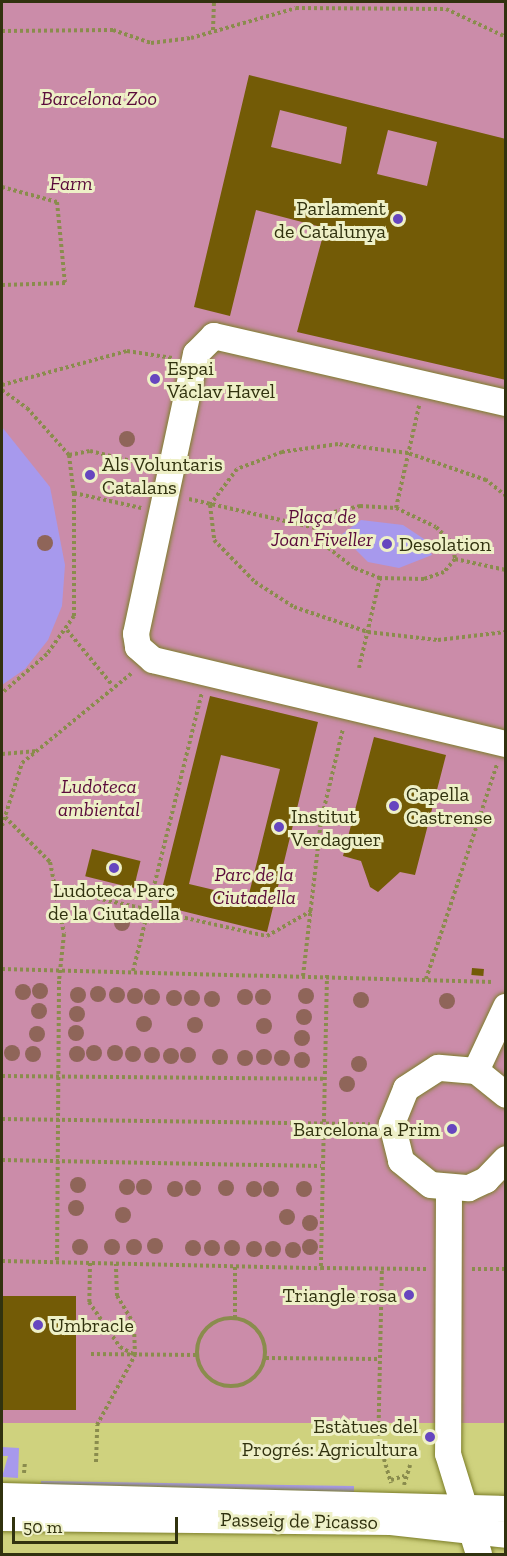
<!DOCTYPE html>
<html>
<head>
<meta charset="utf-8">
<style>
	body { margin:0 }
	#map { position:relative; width:507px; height:1556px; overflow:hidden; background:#cfd27e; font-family:"Zilla Slab",serif }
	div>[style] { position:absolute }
	.green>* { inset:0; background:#cb8ca9; transform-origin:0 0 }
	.water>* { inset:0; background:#a799ed }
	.building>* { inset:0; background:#735b06; transform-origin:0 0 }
	.path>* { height:4px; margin-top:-2px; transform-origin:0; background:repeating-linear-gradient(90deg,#8a8c4d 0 3px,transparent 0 6px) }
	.path>.ring { margin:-2px; padding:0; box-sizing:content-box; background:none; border:4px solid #8a8c4d; border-radius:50% }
	.roads { filter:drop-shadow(0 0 2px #7c7e29) drop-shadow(0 0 2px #7c7e29) }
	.minor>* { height:26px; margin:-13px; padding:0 13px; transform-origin:13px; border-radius:13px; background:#fff }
	.trees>* { width:16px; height:16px; margin:-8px; border-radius:50%; background:#8f6559 }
	.dots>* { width:16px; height:16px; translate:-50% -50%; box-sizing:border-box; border:3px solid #eef0c7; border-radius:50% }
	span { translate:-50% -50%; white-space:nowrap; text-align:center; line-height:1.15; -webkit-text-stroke:6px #eef0c7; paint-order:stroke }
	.park-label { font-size:20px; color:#5b0b3b; font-style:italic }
	.poi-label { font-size:20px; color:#31320f }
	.right { translate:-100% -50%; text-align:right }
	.left { translate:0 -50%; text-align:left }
	.street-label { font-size:20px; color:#31320f }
	.frame { position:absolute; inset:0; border:3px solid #31320f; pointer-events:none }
	.scale { position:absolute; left:12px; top:1517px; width:166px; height:27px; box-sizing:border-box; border:3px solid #31320f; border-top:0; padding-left:8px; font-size:18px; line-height:21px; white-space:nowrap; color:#31320f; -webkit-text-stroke:4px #eef0c7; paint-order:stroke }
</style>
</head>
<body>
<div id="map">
	<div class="green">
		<i style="left:2px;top:2px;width:503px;height:1421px"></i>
	</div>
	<div class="water">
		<i style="clip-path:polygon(2px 427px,50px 487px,65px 565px,62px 606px,48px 640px,25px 669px,2px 685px)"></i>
		<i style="clip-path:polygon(361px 520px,403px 525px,424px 539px,432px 555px,399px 568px,368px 562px,341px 535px)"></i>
		<i style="clip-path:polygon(2px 1447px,19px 1448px,18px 1478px,2px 1477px,8px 1456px,2px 1456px)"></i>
		<i style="clip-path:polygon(41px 1481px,354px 1486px,354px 1493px,41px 1487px)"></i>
	</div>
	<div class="building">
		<i style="clip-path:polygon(evenodd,249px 75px,506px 139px,506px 380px,297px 332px,325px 228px,256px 210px,230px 316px,194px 307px,249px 75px,280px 110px,347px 127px,341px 164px,271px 147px,280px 110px,249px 75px,388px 130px,437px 142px,427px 186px,377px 174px,388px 130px)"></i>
		<i style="clip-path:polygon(385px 540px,391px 541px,390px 547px,384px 547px)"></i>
		<i style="clip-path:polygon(evenodd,210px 696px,318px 722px,267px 932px,158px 905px,210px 696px,221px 755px,280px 769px,248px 898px,189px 884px,221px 755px)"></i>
		<i style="clip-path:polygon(374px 737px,446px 755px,415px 875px,400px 872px,378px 892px,370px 887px,361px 861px,343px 856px)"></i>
		<i style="left:92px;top:849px;width:50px;height:28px;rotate:14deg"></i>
		<i style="left:472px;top:968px;width:12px;height:7px;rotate:5deg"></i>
		<i style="left:2px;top:1296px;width:74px;height:114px"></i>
	</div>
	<div class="path">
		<i style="left:213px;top:30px;width:28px;rotate:-88deg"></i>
		<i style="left:2px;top:31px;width:111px;rotate:-0.5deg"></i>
		<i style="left:113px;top:30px;width:40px;rotate:18.9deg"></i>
		<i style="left:151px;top:43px;width:40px;rotate:-7.1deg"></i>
		<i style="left:191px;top:38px;width:109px;rotate:-15.9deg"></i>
		<i style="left:296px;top:8px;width:150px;rotate:0.4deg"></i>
		<i style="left:446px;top:9px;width:66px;rotate:25deg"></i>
		<i style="left:2px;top:187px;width:57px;rotate:15.3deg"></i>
		<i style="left:57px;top:202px;width:81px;rotate:84.4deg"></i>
		<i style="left:65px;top:283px;width:63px;rotate:178.2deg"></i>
		<i style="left:2px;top:385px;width:130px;rotate:-15.2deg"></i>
		<i style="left:127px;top:351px;width:46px;rotate:8.8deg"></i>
		<i style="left:2px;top:390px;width:31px;rotate:36deg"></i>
		<i style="left:27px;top:408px;width:63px;rotate:48.2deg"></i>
		<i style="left:69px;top:455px;width:38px;rotate:83deg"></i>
		<i style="left:74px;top:493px;width:123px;rotate:90deg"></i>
		<i style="left:74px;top:616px;width:47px;rotate:125.4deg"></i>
		<i style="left:47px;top:654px;width:60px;rotate:139.1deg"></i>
		<i style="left:69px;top:455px;width:21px;rotate:-11deg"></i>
		<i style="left:90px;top:451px;width:60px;rotate:13.6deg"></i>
		<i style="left:74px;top:493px;width:69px;rotate:12.6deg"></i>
		<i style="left:506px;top:496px;width:26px;rotate:-141deg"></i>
		<i style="left:486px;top:480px;width:83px;rotate:-160.9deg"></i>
		<i style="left:408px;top:453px;width:71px;rotate:-172.7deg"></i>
		<i style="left:338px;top:444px;width:57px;rotate:171.9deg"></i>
		<i style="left:282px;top:452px;width:48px;rotate:159.3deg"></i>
		<i style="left:237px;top:469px;width:45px;rotate:126.9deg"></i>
		<i style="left:210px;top:505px;width:35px;rotate:83deg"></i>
		<i style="left:214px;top:540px;width:59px;rotate:45.7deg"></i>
		<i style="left:255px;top:582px;width:46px;rotate:32.7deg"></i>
		<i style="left:294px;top:607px;width:78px;rotate:18.7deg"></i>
		<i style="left:368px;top:632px;width:70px;rotate:6.5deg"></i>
		<i style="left:438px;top:640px;width:68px;rotate:-6.7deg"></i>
		<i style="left:189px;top:499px;width:130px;rotate:12.9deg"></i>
		<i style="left:360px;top:506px;width:36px;rotate:3deg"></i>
		<i style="left:396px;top:508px;width:44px;rotate:25.4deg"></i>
		<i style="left:436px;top:527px;width:23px;rotate:45deg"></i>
		<i style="left:452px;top:543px;width:16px;rotate:79deg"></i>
		<i style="left:455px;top:559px;width:17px;rotate:130deg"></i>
		<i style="left:444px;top:572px;width:21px;rotate:161deg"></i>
		<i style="left:424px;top:579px;width:44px;rotate:-178.7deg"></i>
		<i style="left:380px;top:578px;width:28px;rotate:-159deg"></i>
		<i style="left:354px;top:568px;width:39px;rotate:-142deg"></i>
		<i style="left:323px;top:544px;width:17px;rotate:-114deg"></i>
		<i style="left:316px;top:528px;width:24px;rotate:-42deg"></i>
		<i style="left:334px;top:512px;width:27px;rotate:-13deg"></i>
		<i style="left:396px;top:508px;width:105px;rotate:-77.3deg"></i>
		<i style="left:455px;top:559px;width:52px;rotate:12.2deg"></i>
		<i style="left:67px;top:630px;width:72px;rotate:50.6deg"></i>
		<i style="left:359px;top:668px;width:92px;rotate:-76.9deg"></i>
		<i style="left:2px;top:754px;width:35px;rotate:-5deg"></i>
		<i style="left:5px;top:817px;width:64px;rotate:45deg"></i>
		<i style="left:50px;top:862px;width:73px;rotate:79deg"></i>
		<i style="left:64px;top:934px;width:47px;rotate:96.1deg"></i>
		<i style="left:59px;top:981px;width:282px;rotate:90.4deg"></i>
		<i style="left:2px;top:826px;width:66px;rotate:-72.4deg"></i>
		<i style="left:22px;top:763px;width:142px;rotate:-39.3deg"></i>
		<i style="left:56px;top:889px;width:216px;rotate:12.6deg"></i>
		<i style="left:267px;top:936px;width:51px;rotate:-29.6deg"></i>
		<i style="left:2px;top:969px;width:492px;rotate:1.5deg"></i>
		<i style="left:133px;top:971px;width:286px;rotate:-76.1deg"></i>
		<i style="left:327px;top:975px;width:293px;rotate:91.2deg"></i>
		<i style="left:321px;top:1268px;width:105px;rotate:0.5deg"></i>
		<i style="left:303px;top:976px;width:156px;rotate:-83.4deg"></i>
		<i style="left:321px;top:821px;width:95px;rotate:-76.6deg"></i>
		<i style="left:426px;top:979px;width:226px;rotate:-71.7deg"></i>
		<i style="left:2px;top:1076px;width:321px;rotate:0.5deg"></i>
		<i style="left:2px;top:1119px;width:368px;rotate:0.8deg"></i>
		<i style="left:2px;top:1160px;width:319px;rotate:1.1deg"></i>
		<i style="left:2px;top:1261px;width:319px;rotate:1.3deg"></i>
		<i style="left:90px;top:1263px;width:39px;rotate:91deg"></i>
		<i style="left:89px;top:1302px;width:55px;rotate:55.4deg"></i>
		<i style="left:120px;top:1347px;width:17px;rotate:28deg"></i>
		<i style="left:472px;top:1269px;width:34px"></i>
		<i class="ring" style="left:197px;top:1318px;width:64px;height:64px"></i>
		<i style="left:235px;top:1318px;width:52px;rotate:-90deg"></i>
		<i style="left:91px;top:1354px;width:106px;rotate:0.5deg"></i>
		<i style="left:266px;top:1358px;width:113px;rotate:0.5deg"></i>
		<i style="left:378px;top:1454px;width:186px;rotate:-88.8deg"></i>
		<i style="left:384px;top:1459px;width:25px;rotate:74deg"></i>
		<i style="left:96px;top:1462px;width:37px;rotate:-88deg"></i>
		<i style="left:97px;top:1425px;width:80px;rotate:-61.5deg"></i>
		<i style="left:135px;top:1355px;width:31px;rotate:-92deg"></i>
		<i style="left:134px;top:1324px;width:33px;rotate:-121deg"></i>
		<i style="left:117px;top:1296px;width:32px;rotate:-92deg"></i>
		<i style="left:24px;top:1473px;width:11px;rotate:-85deg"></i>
		<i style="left:391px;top:1480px;width:14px;rotate:-17deg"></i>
		<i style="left:404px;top:1485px;width:21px;rotate:-73deg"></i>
	</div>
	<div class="roads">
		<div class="minor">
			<i style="left:506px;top:403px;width:300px;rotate:-167.1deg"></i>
			<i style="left:214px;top:336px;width:25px;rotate:135deg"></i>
			<i style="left:196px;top:354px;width:286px;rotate:102.1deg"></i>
			<i style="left:136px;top:634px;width:13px;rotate:81deg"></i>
			<i style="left:138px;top:647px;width:20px;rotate:41deg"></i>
			<i style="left:153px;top:660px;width:363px;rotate:13.4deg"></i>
			<i style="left:476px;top:1071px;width:71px;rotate:-64.9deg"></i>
			<i style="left:506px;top:1095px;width:38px;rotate:-141deg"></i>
			<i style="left:476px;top:1071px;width:38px;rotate:-175deg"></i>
			<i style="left:438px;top:1068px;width:38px;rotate:147deg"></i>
			<i style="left:406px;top:1089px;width:38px;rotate:112deg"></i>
			<i style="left:392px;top:1124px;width:38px;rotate:76deg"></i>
			<i style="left:401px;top:1161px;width:38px;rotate:39deg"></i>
			<i style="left:431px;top:1185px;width:38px;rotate:5deg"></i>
			<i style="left:469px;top:1188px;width:19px;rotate:-25deg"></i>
			<i style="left:486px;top:1180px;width:29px;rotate:-46deg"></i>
			<i style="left:449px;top:1189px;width:265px;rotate:90.2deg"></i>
			<i style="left:448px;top:1454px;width:105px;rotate:72.8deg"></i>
			<i style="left:2px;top:1496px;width:504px;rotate:1.48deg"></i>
			<i style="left:2px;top:1518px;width:389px;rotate:0.6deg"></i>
			<i style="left:391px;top:1522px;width:116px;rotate:6.4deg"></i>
		</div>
	</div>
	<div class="trees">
		<i style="left:127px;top:439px"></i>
		<i style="left:45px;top:543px"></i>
		<i style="left:122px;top:923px"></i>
		<i style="left:40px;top:991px"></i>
		<i style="left:23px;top:992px"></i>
		<i style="left:98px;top:994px"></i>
		<i style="left:78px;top:995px"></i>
		<i style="left:117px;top:995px"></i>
		<i style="left:135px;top:996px"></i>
		<i style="left:306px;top:996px"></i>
		<i style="left:152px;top:997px"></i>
		<i style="left:245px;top:997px"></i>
		<i style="left:263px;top:997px"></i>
		<i style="left:174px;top:998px"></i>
		<i style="left:192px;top:998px"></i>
		<i style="left:212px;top:999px"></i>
		<i style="left:361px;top:1000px"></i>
		<i style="left:447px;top:1001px"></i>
		<i style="left:39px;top:1011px"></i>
		<i style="left:77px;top:1014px"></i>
		<i style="left:304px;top:1017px"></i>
		<i style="left:144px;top:1024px"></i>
		<i style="left:195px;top:1025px"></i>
		<i style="left:264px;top:1026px"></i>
		<i style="left:76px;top:1033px"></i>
		<i style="left:37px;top:1034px"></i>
		<i style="left:302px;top:1038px"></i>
		<i style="left:12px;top:1053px"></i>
		<i style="left:94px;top:1053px"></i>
		<i style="left:115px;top:1053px"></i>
		<i style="left:33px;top:1054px"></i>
		<i style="left:77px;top:1054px"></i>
		<i style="left:133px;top:1054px"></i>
		<i style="left:152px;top:1055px"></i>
		<i style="left:188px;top:1055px"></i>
		<i style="left:171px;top:1056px"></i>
		<i style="left:220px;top:1057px"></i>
		<i style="left:264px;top:1057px"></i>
		<i style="left:245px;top:1058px"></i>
		<i style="left:282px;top:1058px"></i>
		<i style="left:302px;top:1060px"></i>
		<i style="left:359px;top:1064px"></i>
		<i style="left:347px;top:1084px"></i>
		<i style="left:78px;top:1185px"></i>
		<i style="left:127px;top:1187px"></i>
		<i style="left:144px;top:1187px"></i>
		<i style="left:193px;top:1188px"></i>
		<i style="left:226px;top:1188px"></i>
		<i style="left:175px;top:1189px"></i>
		<i style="left:254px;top:1189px"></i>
		<i style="left:271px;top:1189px"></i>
		<i style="left:304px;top:1189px"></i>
		<i style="left:76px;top:1208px"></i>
		<i style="left:123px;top:1215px"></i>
		<i style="left:287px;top:1217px"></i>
		<i style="left:310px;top:1223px"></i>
		<i style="left:155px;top:1246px"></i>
		<i style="left:80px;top:1247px"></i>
		<i style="left:112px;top:1247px"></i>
		<i style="left:134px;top:1247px"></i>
		<i style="left:310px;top:1247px"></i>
		<i style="left:193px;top:1248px"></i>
		<i style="left:212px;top:1248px"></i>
		<i style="left:232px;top:1248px"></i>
		<i style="left:254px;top:1249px"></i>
		<i style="left:273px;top:1249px"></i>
		<i style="left:293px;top:1250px"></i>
	</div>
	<div class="dots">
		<i style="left:398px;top:219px;background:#6646bf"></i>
		<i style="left:155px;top:379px;background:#6646bf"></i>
		<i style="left:90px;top:475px;background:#6646bf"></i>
		<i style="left:387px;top:544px;background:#6646bf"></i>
		<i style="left:394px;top:806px;background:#6646bf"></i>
		<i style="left:279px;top:827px;background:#6646bf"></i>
		<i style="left:114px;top:868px;background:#6646bf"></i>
		<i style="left:452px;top:1129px;background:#6646bf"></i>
		<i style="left:409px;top:1295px;background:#6646bf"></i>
		<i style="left:38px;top:1325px;background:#6646bf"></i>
		<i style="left:430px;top:1437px;background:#6646bf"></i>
	</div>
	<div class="park-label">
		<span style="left:99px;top:98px">Barcelona Zoo</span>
		<span style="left:71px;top:183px">Farm</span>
		<span style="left:322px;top:528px">Plaça de<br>Joan Fiveller</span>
		<span style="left:99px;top:798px">Ludoteca<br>ambiental</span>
		<span style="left:254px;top:886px">Parc de la<br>Ciutadella</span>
	</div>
	<div class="poi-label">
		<span class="right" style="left:386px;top:220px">Parlament<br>de Catalunya</span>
		<span class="left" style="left:167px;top:380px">Espai<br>Václav Havel</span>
		<span class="left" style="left:102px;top:476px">Als Voluntaris<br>Catalans</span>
		<span class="left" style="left:399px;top:544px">Desolation</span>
		<span class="left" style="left:406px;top:806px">Capella<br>Castrense</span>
		<span class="left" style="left:291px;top:828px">Institut<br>Verdaguer</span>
		<span style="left:114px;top:902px">Ludoteca Parc<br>de la Ciutadella</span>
		<span class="right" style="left:440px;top:1129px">Barcelona a Prim</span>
		<span class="right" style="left:397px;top:1295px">Triangle rosa</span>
		<span class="left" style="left:50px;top:1325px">Umbracle</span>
		<span class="right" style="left:418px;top:1438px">Estàtues del<br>Progrés: Agricultura</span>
	</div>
	<div class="street-label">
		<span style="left:299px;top:1521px;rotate:1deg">Passeig de Picasso</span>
	</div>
	<div class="frame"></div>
	<div class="scale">50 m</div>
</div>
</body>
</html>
